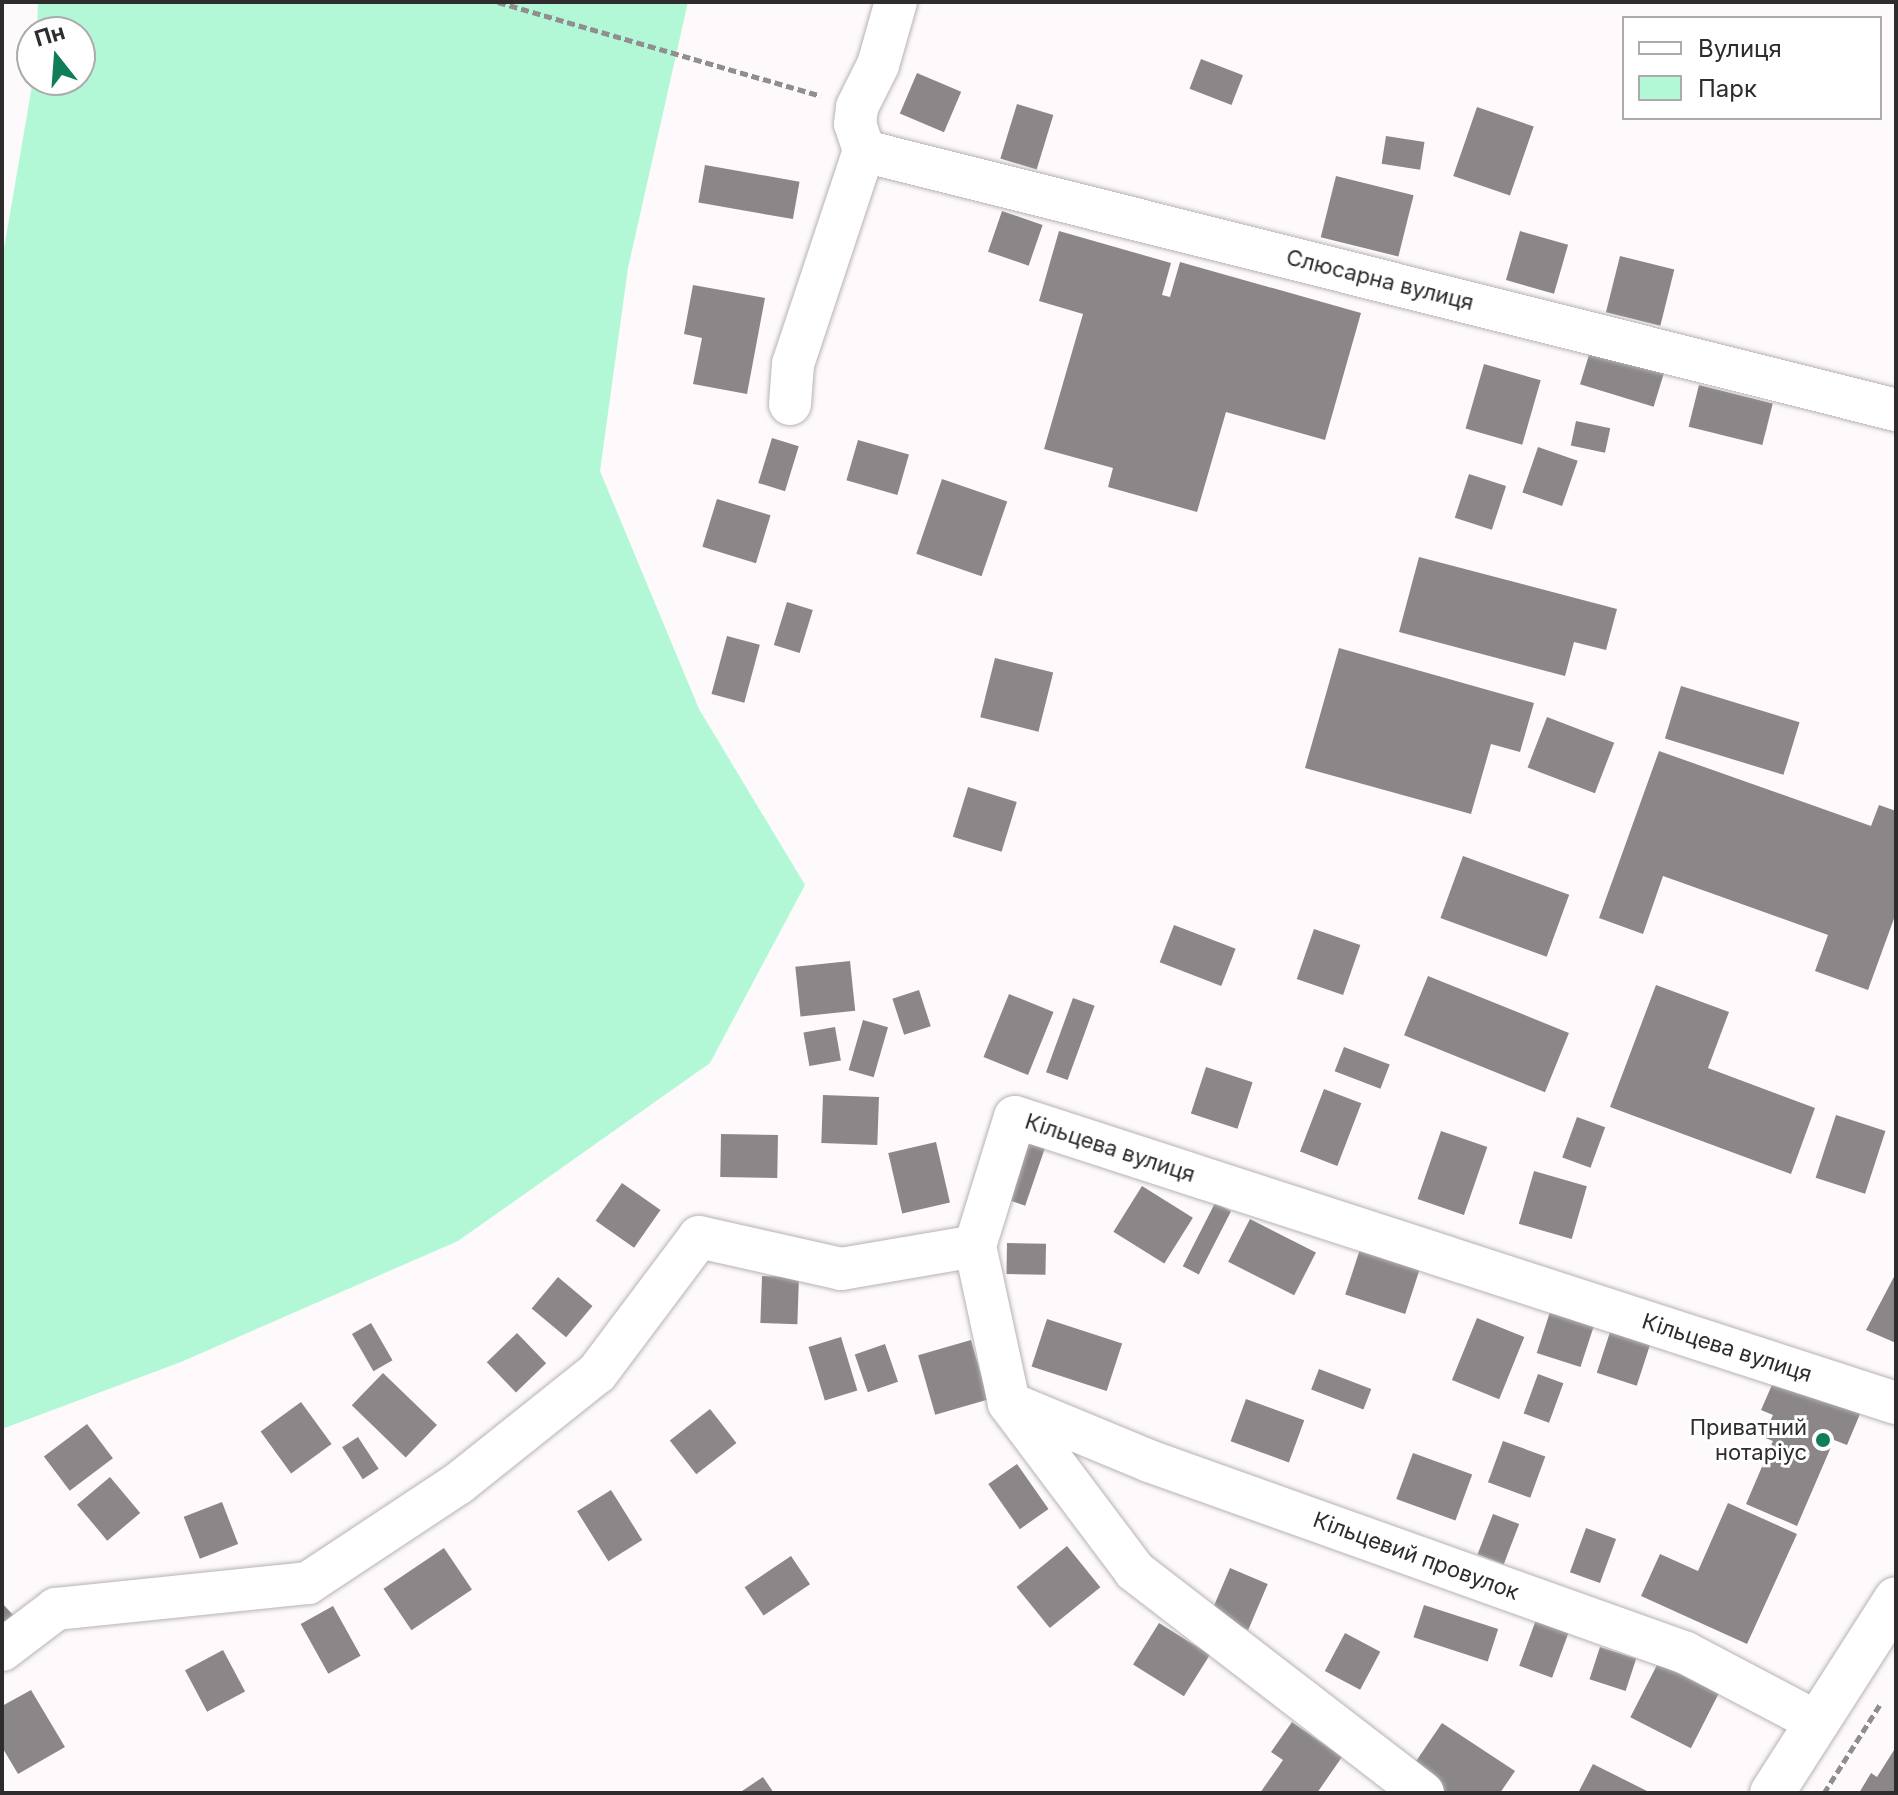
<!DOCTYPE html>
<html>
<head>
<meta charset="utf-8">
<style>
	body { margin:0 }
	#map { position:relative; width:1898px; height:1795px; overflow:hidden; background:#fefafc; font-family:Inter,sans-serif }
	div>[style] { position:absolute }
	.green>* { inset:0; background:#b2f8d7 }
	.building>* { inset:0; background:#8b8788; transform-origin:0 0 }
	.path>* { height:5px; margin-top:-2.5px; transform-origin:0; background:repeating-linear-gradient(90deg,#918e90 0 8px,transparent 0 12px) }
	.roads { filter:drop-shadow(0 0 2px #b7b2b4) drop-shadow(0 0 2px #b7b2b4) }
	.minor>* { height:42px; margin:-21px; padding:0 21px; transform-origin:21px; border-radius:21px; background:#fff }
	.tertiary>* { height:44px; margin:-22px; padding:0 22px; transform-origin:22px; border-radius:22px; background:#fff }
	.dots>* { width:22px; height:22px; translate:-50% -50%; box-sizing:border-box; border:4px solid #fff; border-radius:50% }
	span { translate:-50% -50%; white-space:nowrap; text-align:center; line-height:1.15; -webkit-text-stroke:6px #fff; paint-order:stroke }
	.street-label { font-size:22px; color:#2e2c2d }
	.poi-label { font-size:22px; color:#2e2c2d }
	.right { translate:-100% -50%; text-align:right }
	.frame { position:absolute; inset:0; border:4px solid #2e2c2d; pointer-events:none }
	.legend { position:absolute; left:1622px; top:16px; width:260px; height:104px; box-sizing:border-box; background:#fff; border:2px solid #ababab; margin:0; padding:10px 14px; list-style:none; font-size:24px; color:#2e2c2d }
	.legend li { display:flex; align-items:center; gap:16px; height:40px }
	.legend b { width:40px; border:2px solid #ababab }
	.north { position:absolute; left:16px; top:16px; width:80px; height:80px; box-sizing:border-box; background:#fff; border:2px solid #ababab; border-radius:50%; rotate:343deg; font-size:22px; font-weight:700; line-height:32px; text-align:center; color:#2e2c2d }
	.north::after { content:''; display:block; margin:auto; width:28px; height:36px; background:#0f7d59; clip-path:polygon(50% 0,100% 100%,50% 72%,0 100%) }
</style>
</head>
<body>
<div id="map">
	<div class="green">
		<i style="clip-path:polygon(38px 2px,688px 2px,628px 268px,600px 471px,699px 709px,805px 885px,710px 1063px,458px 1241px,181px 1362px,2px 1429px,2px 260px,33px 80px,80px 80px,80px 32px,37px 32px)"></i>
	</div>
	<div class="building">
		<i style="left:1201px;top:59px;width:45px;height:32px;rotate:21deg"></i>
		<i style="left:917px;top:73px;width:48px;height:44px;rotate:23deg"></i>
		<i style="left:1017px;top:104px;width:38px;height:57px;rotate:17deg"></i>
		<i style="left:1477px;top:107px;width:60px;height:73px;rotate:19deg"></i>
		<i style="left:1386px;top:136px;width:39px;height:28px;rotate:9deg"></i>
		<i style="left:705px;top:165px;width:96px;height:38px;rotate:10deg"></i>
		<i style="left:1336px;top:176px;width:80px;height:63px;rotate:14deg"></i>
		<i style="left:1002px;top:211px;width:43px;height:43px;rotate:19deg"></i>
		<i style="clip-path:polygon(1059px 231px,1171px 263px,1162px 295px,1170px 297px,1180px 262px,1361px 313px,1325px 440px,1226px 412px,1197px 512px,1108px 487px,1113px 468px,1044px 449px,1083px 314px,1039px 301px)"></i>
		<i style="left:1520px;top:231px;width:50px;height:51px;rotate:16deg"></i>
		<i style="left:1620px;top:256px;width:56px;height:58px;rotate:14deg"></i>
		<i style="clip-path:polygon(693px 285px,765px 298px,747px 394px,693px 384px,702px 338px,684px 334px)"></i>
		<i style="left:1592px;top:345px;width:77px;height:41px;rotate:17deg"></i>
		<i style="left:1484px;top:364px;width:59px;height:67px;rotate:16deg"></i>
		<i style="left:1699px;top:385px;width:76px;height:43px;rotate:14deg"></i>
		<i style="left:1576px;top:421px;width:35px;height:25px;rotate:12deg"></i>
		<i style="left:772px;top:438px;width:28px;height:47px;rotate:17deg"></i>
		<i style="left:858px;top:440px;width:53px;height:42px;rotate:16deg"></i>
		<i style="left:1538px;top:447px;width:42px;height:48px;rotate:19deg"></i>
		<i style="left:1469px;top:474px;width:39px;height:46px;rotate:18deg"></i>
		<i style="left:942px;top:479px;width:69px;height:79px;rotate:19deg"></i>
		<i style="left:717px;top:499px;width:56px;height:50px;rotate:17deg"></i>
		<i style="clip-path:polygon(1419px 557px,1617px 609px,1606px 650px,1574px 642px,1565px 676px,1399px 632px)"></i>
		<i style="left:787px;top:602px;width:27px;height:45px;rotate:17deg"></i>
		<i style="left:727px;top:636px;width:34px;height:60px;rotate:15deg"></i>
		<i style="clip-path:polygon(1339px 648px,1534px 703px,1520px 752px,1491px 744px,1471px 814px,1305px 768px)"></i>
		<i style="left:995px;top:658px;width:60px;height:61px;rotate:14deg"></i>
		<i style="left:1681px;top:686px;width:124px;height:55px;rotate:17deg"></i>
		<i style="left:1547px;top:717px;width:72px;height:54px;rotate:21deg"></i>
		<i style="clip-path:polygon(1659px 751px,1871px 826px,1879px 805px,1896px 811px,1896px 913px,1868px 990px,1815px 971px,1828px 935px,1663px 876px,1643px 934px,1599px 918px)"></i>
		<i style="left:968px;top:787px;width:51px;height:52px;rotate:17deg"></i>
		<i style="left:1463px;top:856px;width:113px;height:66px;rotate:20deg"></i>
		<i style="left:1174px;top:925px;width:66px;height:40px;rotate:21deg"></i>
		<i style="left:1314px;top:929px;width:49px;height:53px;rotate:19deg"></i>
		<i style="left:850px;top:961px;width:50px;height:55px;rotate:84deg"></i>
		<i style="left:1428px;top:976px;width:152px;height:64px;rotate:22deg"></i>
		<i style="clip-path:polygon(1656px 985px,1729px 1012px,1708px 1068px,1815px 1108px,1791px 1174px,1610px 1107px)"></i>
		<i style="left:919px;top:990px;width:38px;height:28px;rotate:72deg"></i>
		<i style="left:1009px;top:994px;width:48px;height:68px;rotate:22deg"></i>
		<i style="left:1073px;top:998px;width:23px;height:79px;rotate:20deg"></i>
		<i style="left:863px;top:1020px;width:26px;height:52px;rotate:16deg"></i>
		<i style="left:835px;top:1027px;width:34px;height:32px;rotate:80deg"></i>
		<i style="left:1344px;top:1047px;width:49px;height:26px;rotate:21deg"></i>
		<i style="left:1206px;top:1067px;width:49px;height:49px;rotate:18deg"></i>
		<i style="left:1324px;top:1089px;width:40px;height:67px;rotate:21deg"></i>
		<i style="left:823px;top:1095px;width:56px;height:48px;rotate:2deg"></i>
		<i style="left:1836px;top:1115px;width:52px;height:66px;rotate:18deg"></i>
		<i style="left:1577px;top:1117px;width:30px;height:43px;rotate:20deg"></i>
		<i style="left:1441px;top:1131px;width:49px;height:72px;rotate:19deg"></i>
		<i style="left:721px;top:1134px;width:57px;height:43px;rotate:1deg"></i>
		<i style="left:1016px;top:1137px;width:31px;height:62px;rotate:19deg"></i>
		<i style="left:936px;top:1142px;width:62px;height:49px;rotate:77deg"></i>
		<i style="left:1534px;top:1171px;width:55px;height:55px;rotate:16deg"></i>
		<i style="left:622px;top:1183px;width:47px;height:46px;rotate:35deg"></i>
		<i style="left:1142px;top:1186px;width:60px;height:54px;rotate:32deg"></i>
		<i style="left:1215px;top:1203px;width:18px;height:71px;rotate:27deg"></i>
		<i style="left:1250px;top:1219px;width:74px;height:48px;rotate:27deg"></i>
		<i style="left:1007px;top:1243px;width:39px;height:31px;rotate:1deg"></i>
		<i style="left:1361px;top:1246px;width:63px;height:51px;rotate:18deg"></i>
		<i style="clip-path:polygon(1896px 1273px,1896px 1343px,1866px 1330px)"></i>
		<i style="left:762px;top:1276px;width:37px;height:47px;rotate:2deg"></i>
		<i style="left:558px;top:1277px;width:45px;height:41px;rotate:40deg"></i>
		<i style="left:1550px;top:1312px;width:46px;height:43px;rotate:18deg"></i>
		<i style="left:1477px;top:1318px;width:51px;height:67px;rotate:22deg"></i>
		<i style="left:1047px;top:1319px;width:79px;height:50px;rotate:18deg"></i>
		<i style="left:371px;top:1323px;width:43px;height:22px;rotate:60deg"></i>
		<i style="left:1611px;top:1329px;width:42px;height:46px;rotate:18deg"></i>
		<i style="left:517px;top:1333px;width:42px;height:42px;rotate:46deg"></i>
		<i style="left:841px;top:1337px;width:56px;height:34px;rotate:73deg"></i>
		<i style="left:971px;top:1340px;width:62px;height:55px;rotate:74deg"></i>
		<i style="left:885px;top:1344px;width:40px;height:32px;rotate:71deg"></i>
		<i style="left:1319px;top:1369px;width:56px;height:22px;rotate:21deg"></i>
		<i style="left:383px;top:1373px;width:75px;height:45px;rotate:44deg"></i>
		<i style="left:1538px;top:1374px;width:27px;height:42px;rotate:20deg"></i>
		<i style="clip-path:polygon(1775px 1378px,1860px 1414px,1847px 1445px,1834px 1440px,1797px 1526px,1746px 1504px,1773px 1441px,1763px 1437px,1773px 1415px,1761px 1410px)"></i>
		<i style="left:1246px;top:1399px;width:62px;height:45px;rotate:20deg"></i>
		<i style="left:301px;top:1402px;width:52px;height:50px;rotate:54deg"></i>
		<i style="left:710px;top:1409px;width:43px;height:51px;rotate:52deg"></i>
		<i style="left:87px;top:1424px;width:43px;height:54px;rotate:53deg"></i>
		<i style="left:358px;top:1437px;width:38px;height:19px;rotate:57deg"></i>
		<i style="left:1503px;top:1441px;width:45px;height:44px;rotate:20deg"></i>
		<i style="left:1413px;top:1453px;width:63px;height:49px;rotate:20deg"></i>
		<i style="left:1017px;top:1464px;width:55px;height:35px;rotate:55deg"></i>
		<i style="left:110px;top:1477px;width:47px;height:43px;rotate:50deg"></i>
		<i style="left:611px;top:1490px;width:59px;height:40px;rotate:58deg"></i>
		<i style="left:222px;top:1502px;width:45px;height:41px;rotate:69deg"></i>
		<i style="clip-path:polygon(1728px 1503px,1797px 1534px,1747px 1644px,1641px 1596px,1660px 1554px,1698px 1571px)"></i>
		<i style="left:1493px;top:1514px;width:28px;height:43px;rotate:21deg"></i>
		<i style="left:1586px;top:1528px;width:32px;height:47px;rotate:20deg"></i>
		<i style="left:1067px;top:1546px;width:53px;height:65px;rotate:51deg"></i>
		<i style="left:444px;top:1548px;width:50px;height:73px;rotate:56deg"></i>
		<i style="left:791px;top:1556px;width:34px;height:56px;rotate:56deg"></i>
		<i style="left:1230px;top:1568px;width:41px;height:50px;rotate:23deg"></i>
		<i style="clip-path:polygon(2px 1603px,13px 1615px,2px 1623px)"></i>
		<i style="left:1424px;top:1605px;width:78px;height:34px;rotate:18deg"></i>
		<i style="left:333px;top:1606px;width:57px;height:37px;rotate:61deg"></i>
		<i style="left:1537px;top:1617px;width:35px;height:52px;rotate:20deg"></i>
		<i style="left:1159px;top:1623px;width:60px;height:49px;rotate:32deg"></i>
		<i style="left:1345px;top:1633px;width:40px;height:43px;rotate:28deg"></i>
		<i style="left:1600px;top:1647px;width:38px;height:34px;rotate:18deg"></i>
		<i style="left:223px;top:1650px;width:47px;height:43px;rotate:62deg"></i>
		<i style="left:1658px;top:1663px;width:68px;height:61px;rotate:27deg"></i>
		<i style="clip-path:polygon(31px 1690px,65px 1747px,18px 1774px,2px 1747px,2px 1706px)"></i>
		<i style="clip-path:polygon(1292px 1722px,1342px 1757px,1317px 1793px,1260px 1793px,1283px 1760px,1271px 1752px)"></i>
		<i style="clip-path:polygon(1442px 1723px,1515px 1771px,1500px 1793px,1444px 1793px,1410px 1770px)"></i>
		<i style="clip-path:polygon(1896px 1747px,1896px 1793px,1859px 1793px,1871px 1773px,1877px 1777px)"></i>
		<i style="clip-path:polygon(1593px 1764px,1651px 1793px,1578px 1793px)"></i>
		<i style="clip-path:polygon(763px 1777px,774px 1793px,739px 1793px)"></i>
	</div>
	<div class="path">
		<i style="left:498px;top:2px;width:336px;rotate:16.2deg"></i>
		<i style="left:1824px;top:1793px;width:107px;rotate:-57.7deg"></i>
	</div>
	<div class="roads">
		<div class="minor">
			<i style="left:864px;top:151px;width:1064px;rotate:14.09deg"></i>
			<i style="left:790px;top:404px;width:40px;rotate:-85.7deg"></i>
			<i style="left:793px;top:364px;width:225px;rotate:-71.6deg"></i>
			<i style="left:864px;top:151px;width:28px;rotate:-108deg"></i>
			<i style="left:855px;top:124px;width:17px;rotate:-83deg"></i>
			<i style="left:857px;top:107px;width:47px;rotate:-63.4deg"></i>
			<i style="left:878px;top:65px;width:66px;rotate:-74.1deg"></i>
			<i style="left:1009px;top:1403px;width:152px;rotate:22.5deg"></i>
			<i style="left:1149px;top:1461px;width:570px;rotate:19.67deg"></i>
			<i style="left:1686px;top:1653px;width:148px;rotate:27.8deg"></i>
			<i style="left:2px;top:1650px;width:68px;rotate:-37.2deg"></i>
			<i style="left:56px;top:1609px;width:253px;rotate:-5.9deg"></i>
			<i style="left:308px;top:1583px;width:181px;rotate:-33.5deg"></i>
			<i style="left:459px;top:1483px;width:176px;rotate:-38.6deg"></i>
			<i style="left:597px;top:1373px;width:170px;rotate:-53.1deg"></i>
			<i style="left:699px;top:1237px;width:146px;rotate:12.7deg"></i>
			<i style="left:841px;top:1269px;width:136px;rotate:-9.7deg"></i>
			<i style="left:1423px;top:1793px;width:364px;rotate:-142.4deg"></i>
			<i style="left:1135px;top:1571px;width:210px;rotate:-126.9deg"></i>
			<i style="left:1009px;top:1403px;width:161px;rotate:-102.2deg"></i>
			<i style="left:975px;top:1246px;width:135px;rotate:-72.8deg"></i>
			<i style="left:1015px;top:1117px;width:926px;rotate:17.99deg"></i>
		</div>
		<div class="tertiary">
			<i style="left:1772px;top:1793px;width:230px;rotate:-57.4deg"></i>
		</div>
	</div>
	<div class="dots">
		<i style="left:1823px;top:1440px;background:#0f7d59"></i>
	</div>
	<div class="street-label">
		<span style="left:1380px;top:280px;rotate:14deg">Слюсарна вулиця</span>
		<span style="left:1110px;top:1148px;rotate:18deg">Кільцева вулиця</span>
		<span style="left:1727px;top:1348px;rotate:18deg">Кільцева вулиця</span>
		<span style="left:1416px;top:1556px;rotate:20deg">Кільцевий провулок</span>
	</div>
	<div class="poi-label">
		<span class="right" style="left:1807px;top:1440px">Приватний<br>нотаріус</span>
	</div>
	<div class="frame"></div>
	<ul class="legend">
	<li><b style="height:10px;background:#fff"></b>Вулиця</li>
	<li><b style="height:22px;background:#b2f8d7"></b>Парк</li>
	</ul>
	<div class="north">Пн</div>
</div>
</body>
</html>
